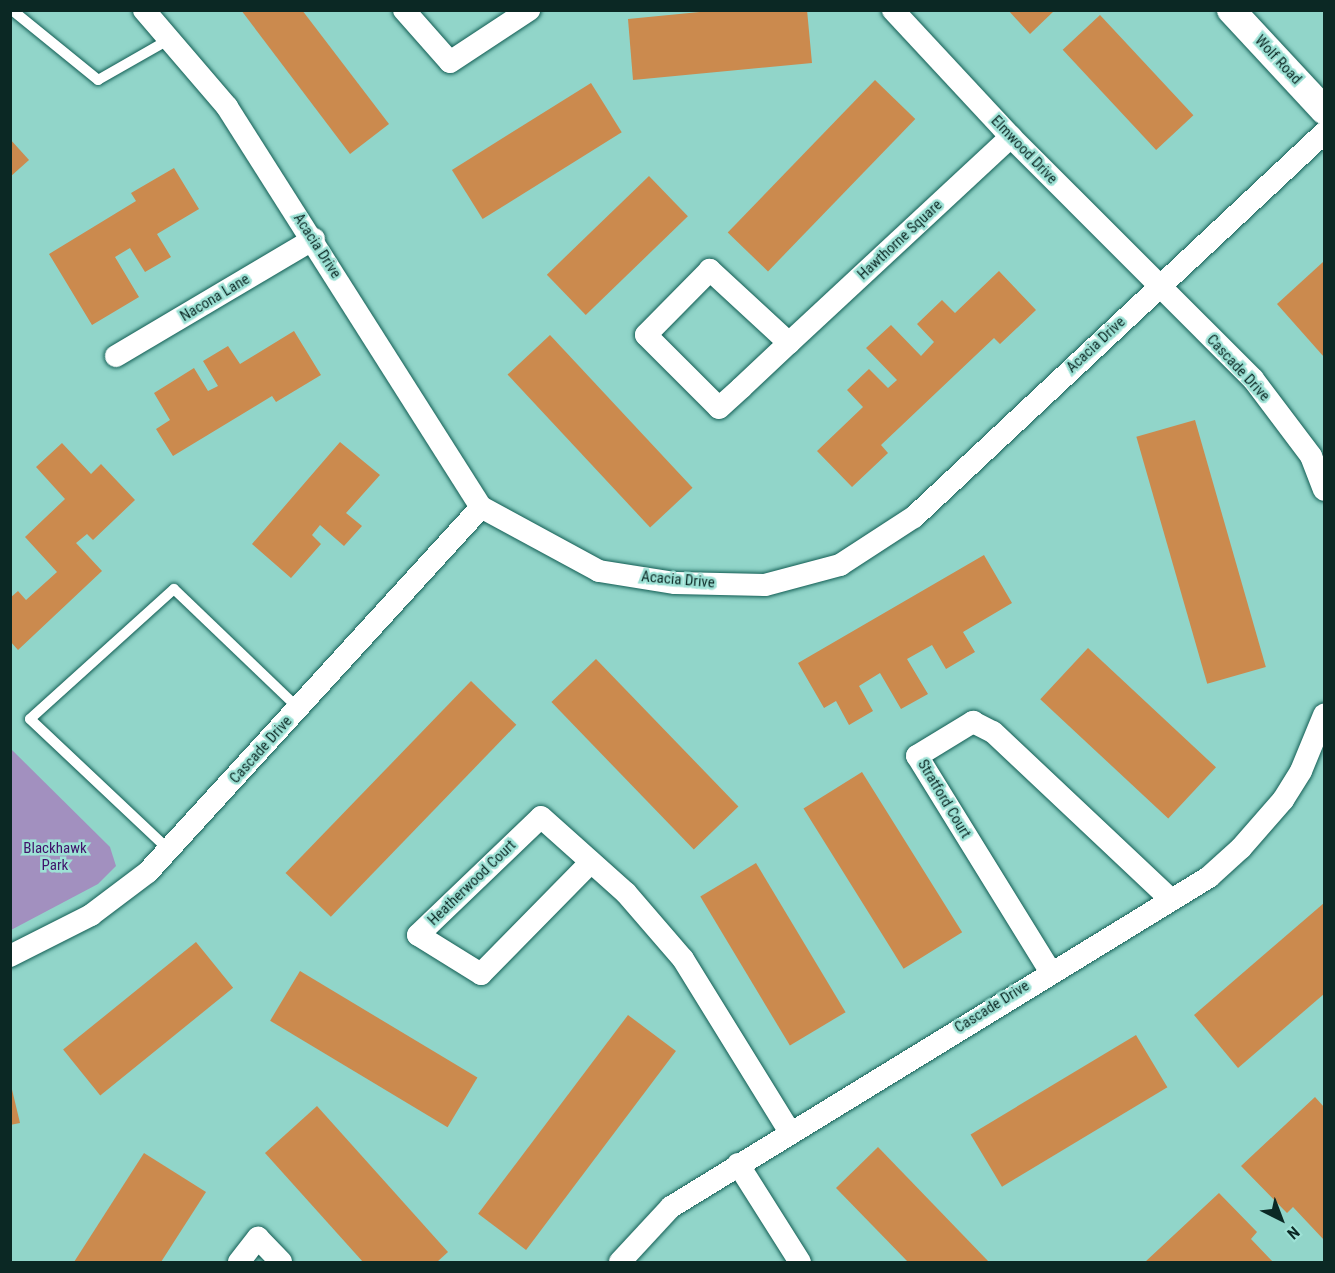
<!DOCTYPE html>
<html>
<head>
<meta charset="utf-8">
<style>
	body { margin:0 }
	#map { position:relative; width:1335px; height:1273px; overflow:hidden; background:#91d5c9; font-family:"Roboto Condensed",sans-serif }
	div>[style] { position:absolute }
	.green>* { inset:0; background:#a290bf }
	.building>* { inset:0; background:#cb8a4e; transform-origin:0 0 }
	.roads { filter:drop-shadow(0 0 2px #125d54) drop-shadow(0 0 2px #125d54) }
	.service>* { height:10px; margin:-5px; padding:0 5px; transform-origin:5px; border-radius:5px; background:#fff }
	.minor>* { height:22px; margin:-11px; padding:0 11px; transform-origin:11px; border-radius:11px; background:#fff }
	.tertiary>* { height:28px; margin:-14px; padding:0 14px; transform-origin:14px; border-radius:14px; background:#fff }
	span { translate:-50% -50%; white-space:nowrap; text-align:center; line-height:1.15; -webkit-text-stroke:5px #9ee2d6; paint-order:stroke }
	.street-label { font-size:15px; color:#0b2824 }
	.park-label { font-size:15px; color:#40136a }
	.frame { position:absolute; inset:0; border:12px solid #0b2824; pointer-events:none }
	.north { position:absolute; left:1251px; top:1189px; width:60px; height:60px; -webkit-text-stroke:4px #9ee2d6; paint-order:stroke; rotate:138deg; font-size:16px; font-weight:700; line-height:24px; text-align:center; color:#0b2824 }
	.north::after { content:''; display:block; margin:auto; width:21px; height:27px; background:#0b2824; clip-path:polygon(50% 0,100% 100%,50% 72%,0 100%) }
</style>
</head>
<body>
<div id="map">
	<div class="green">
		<i style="clip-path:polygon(10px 748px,110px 847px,116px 866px,98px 884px,11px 930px)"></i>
	</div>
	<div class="building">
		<i style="clip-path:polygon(241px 10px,302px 10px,389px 124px,350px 154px)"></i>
		<i style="clip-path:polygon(720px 10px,807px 10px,812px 63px,633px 80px,628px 19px)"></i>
		<i style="clip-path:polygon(1008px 10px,1055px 10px,1030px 34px)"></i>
		<i style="left:1100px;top:15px;width:137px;height:51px;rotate:47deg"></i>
		<i style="left:875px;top:80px;width:56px;height:212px;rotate:44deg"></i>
		<i style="left:591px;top:83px;width:58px;height:164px;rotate:58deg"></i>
		<i style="clip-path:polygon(10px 139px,29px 160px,10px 177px)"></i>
		<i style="clip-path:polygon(174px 168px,199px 209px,157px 234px,171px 257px,145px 272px,130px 248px,115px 257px,139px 297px,92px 325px,49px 254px,136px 201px,131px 193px)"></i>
		<i style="left:649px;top:176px;width:56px;height:142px;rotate:46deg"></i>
		<i style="clip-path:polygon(1323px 262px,1324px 264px,1324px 357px,1277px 304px)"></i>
		<i style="clip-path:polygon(999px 271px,1036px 310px,1000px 344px,994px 338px,881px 445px,888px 453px,852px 487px,817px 451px,863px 407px,847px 390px,869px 369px,888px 388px,897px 380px,866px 348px,891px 325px,921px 356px,934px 342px,917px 324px,942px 300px,955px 313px)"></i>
		<i style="clip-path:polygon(294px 331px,321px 375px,276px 402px,272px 396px,173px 456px,156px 429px,170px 420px,154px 393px,194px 368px,208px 391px,218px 386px,203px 361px,228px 346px,240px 364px)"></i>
		<i style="left:550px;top:335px;width:209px;height:58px;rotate:47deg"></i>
		<i style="left:1195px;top:420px;width:257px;height:61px;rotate:74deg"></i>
		<i style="clip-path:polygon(340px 442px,380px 475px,346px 513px,362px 526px,344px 546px,320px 525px,312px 535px,321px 544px,291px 578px,252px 544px)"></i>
		<i style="clip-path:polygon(62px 443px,91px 474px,101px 464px,135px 500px,93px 540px,87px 534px,76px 543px,102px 571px,18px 650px,10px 641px,10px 598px,18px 591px,26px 600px,57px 572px,25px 537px,65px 499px,36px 467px)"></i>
		<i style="clip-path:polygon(984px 555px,1012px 603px,963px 632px,975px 652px,946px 669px,932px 645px,907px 659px,928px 694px,901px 709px,880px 673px,859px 686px,873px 711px,849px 725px,836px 701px,824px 708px,798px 663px)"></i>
		<i style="left:1088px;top:648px;width:175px;height:70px;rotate:43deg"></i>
		<i style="left:596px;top:659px;width:205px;height:62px;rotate:46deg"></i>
		<i style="left:471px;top:681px;width:63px;height:267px;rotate:44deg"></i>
		<i style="left:862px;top:772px;width:189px;height:69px;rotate:58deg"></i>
		<i style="left:756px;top:863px;width:174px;height:65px;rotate:59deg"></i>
		<i style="clip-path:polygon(1324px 903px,1324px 994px,1238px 1068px,1194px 1015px)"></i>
		<i style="left:196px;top:942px;width:59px;height:171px;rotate:51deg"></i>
		<i style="left:300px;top:971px;width:207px;height:58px;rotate:31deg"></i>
		<i style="left:628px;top:1015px;width:60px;height:249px;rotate:37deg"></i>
		<i style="left:1136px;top:1035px;width:61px;height:193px;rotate:59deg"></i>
		<i style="clip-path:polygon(10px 1081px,20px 1123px,10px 1125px)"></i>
		<i style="clip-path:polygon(1315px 1097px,1324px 1107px,1324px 1240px,1293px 1207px,1287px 1213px,1241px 1166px)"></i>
		<i style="clip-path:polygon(317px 1106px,448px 1252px,437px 1262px,363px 1262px,265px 1153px)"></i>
		<i style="clip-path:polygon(878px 1147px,989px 1262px,908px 1262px,836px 1188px)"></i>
		<i style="clip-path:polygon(144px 1153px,206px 1192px,161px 1262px,74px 1262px)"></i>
		<i style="clip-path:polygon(1219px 1193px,1257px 1232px,1251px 1239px,1273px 1262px,1145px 1262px)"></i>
	</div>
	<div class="roads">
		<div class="service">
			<i style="left:12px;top:10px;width:111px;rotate:39.1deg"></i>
			<i style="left:98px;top:80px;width:83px;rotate:-29.7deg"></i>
			<i style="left:169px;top:850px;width:191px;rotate:-136.7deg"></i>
			<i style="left:30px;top:719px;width:194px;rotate:-42.1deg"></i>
			<i style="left:174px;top:589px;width:172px;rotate:43.8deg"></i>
		</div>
		<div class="minor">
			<i style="left:144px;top:10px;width:128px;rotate:49.4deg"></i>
			<i style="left:227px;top:107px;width:474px;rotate:57.6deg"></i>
			<i style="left:481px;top:507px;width:134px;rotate:28.5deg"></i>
			<i style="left:599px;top:571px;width:77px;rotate:9deg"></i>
			<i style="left:675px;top:583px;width:90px;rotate:1.3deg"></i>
			<i style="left:765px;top:585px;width:78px;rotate:-14.9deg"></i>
			<i style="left:840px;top:565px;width:88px;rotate:-33deg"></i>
			<i style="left:914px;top:517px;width:562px;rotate:-43.12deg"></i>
			<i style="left:404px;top:10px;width:69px;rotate:48.5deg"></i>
			<i style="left:450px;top:62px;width:95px;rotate:-33.4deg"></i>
			<i style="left:893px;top:10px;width:173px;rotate:47.1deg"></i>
			<i style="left:1011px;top:137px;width:342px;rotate:45deg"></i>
			<i style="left:1253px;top:379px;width:96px;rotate:53deg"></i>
			<i style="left:1311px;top:456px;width:36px;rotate:69deg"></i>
			<i style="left:789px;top:343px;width:108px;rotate:-137.3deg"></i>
			<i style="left:710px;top:270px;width:91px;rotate:134.6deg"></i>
			<i style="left:646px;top:335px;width:103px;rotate:45deg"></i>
			<i style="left:719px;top:408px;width:30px;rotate:-42deg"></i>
			<i style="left:741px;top:388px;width:66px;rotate:-43.2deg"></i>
			<i style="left:789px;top:343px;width:303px;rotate:-42.9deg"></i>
			<i style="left:116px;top:356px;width:230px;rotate:-30.6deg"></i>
			<i style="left:591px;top:862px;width:157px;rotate:134.5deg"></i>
			<i style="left:481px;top:974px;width:74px;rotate:-148.2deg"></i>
			<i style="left:418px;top:935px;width:170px;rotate:-43.8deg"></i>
			<i style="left:541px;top:817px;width:114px;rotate:41.8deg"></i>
			<i style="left:626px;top:893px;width:87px;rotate:49.2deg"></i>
			<i style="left:683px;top:959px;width:203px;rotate:58.3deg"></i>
			<i style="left:10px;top:956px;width:91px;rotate:-26.8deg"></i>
			<i style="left:91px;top:915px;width:71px;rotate:-37deg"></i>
			<i style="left:148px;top:872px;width:494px;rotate:-47.6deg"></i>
			<i style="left:1050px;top:971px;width:253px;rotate:-121.7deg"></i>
			<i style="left:917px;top:756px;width:66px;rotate:-31.3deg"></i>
			<i style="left:973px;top:722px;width:22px;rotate:27deg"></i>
			<i style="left:993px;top:732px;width:245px;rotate:43.3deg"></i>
			<i style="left:738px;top:1164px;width:116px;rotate:57.7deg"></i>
			<i style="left:239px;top:1262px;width:31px;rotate:-52deg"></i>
			<i style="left:258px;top:1238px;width:33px;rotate:46deg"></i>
			<i style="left:620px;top:1262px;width:75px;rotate:-47.2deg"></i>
			<i style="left:671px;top:1207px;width:631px;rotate:-31.52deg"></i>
			<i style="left:1209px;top:877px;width:43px;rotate:-42.2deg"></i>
			<i style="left:1241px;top:848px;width:64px;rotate:-48.8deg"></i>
			<i style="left:1283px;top:800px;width:34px;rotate:-58deg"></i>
			<i style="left:1301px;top:771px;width:61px;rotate:-67.7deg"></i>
		</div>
		<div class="tertiary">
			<i style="left:1231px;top:10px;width:137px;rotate:47.1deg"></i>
		</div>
	</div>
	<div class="street-label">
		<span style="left:1278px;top:60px;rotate:47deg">Wolf Road</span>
		<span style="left:1024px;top:150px;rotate:46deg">Elmwood Drive</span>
		<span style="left:900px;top:240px;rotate:-43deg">Hawthorne Square</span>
		<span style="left:317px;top:246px;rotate:57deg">Acacia Drive</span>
		<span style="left:215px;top:298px;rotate:-31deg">Nacona Lane</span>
		<span style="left:1096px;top:345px;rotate:-43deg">Acacia Drive</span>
		<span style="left:1238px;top:368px;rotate:47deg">Cascade Drive</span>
		<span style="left:678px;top:580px;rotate:5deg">Acacia Drive</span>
		<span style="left:261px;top:750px;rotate:-48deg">Cascade Drive</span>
		<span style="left:944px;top:799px;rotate:59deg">Stratford Court</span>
		<span style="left:472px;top:883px;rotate:-44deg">Heatherwood Court</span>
		<span style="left:992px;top:1007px;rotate:-32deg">Cascade Drive</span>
	</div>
	<div class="park-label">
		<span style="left:55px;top:857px">Blackhawk<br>Park</span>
	</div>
	<div class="frame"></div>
	<div class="north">N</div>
</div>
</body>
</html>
